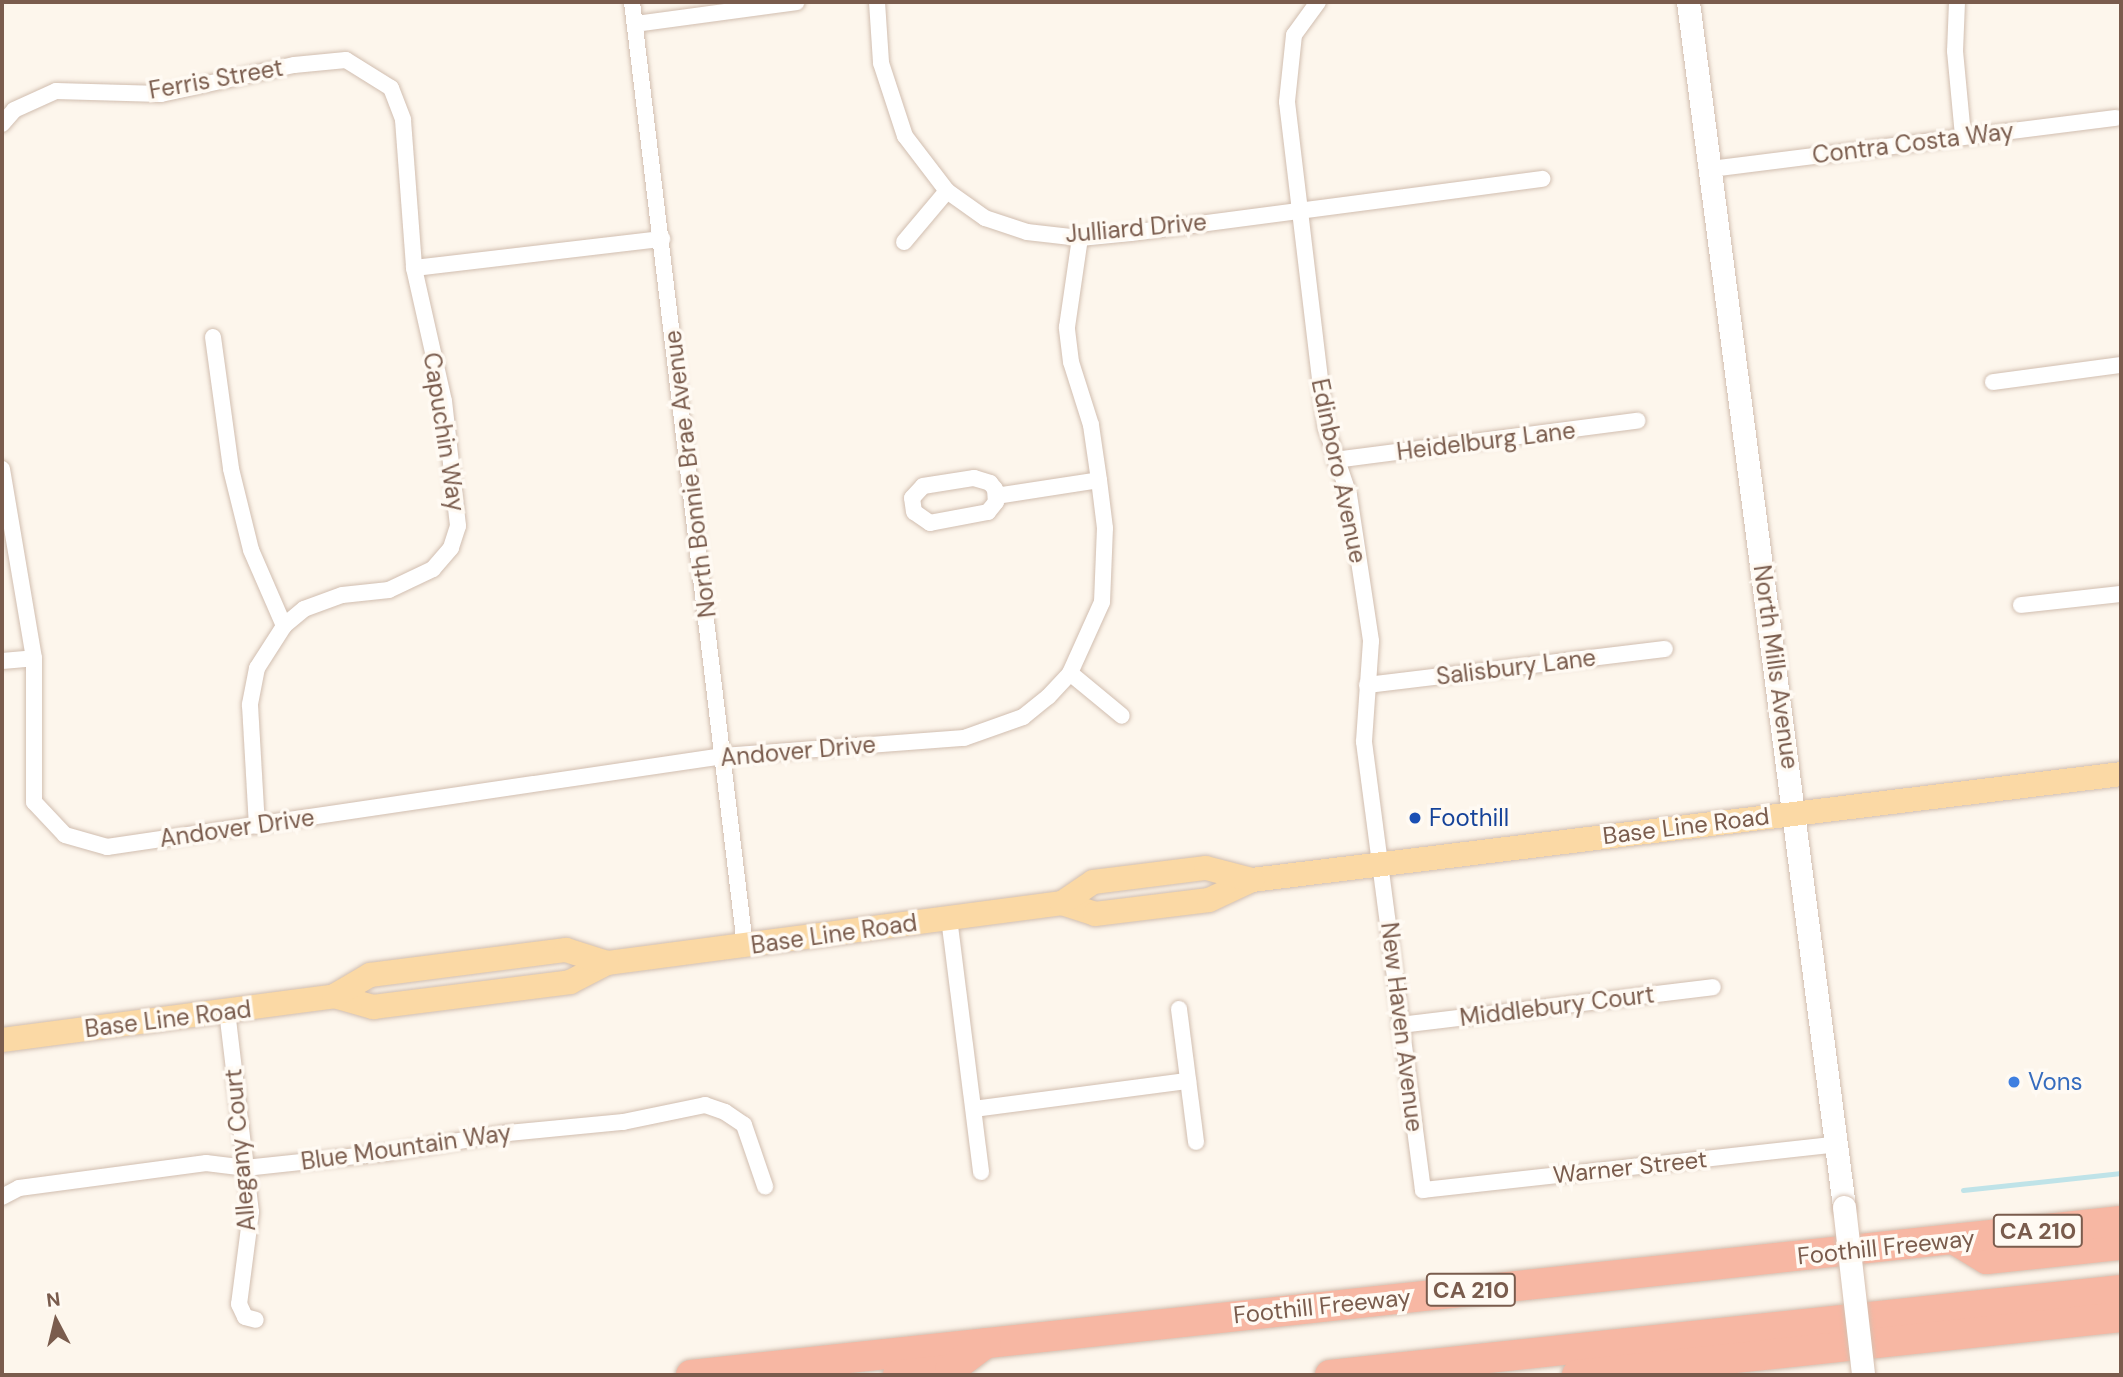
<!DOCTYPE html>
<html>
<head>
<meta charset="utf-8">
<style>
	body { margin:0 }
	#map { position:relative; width:2123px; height:1377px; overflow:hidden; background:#fdf6ec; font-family:"DM Sans",sans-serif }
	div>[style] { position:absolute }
	.stream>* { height:5px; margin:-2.5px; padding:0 2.5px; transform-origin:2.5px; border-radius:2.5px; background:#bfe3e8 }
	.roads { filter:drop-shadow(0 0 2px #d1beb0) drop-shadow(0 0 2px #d1beb0) }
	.street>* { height:16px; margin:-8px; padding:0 8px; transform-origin:8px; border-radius:8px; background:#fff }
	.secondary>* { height:23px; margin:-11.5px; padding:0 11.5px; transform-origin:11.5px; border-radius:11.5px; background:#fff }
	.primary>* { height:24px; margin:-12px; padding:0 12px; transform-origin:12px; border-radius:12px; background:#fbd9a5 }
	.highway>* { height:30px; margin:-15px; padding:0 15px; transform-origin:15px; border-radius:15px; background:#f7b7a3 }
	.bridges { filter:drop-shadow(0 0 2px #d6c0b0) drop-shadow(0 0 2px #d6c0b0) }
	.secondary-bridge>* { height:23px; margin:-11.5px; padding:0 11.5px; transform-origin:11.5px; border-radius:11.5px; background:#fff }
	.dots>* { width:19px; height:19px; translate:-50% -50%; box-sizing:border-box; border:4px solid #fffaf3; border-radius:50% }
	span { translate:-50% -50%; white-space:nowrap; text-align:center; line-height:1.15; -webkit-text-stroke:7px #fffaf3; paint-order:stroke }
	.shield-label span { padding:2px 5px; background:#fffaf3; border:2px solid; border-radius:5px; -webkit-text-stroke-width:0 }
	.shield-label { font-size:23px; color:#7a5c4d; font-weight:700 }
	.street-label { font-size:24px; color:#7a5c4d }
	.transit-label { font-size:24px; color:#164399 }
	.left { translate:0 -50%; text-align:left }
	.shop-label { font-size:24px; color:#366cbe }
	.frame { position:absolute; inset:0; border:4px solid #7a5c4d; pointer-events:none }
	.north { position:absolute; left:21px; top:1286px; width:70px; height:70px; -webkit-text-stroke:5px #fffaf3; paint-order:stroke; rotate:353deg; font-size:19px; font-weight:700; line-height:28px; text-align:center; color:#7a5c4d }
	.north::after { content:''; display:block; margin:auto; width:24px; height:32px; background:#7a5c4d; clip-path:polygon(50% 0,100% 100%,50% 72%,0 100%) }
</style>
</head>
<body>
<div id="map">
	<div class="stream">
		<i style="left:1963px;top:1190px;width:159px;rotate:-6.1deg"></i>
	</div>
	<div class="roads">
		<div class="street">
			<i style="left:632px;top:2px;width:951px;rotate:83.17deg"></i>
			<i style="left:877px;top:2px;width:61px;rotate:86.2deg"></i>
			<i style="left:881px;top:63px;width:77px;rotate:71.8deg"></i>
			<i style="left:905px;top:136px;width:69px;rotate:52.6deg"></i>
			<i style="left:947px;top:191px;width:47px;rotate:35.4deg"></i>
			<i style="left:985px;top:218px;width:44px;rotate:18.4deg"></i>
			<i style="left:1027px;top:232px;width:53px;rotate:6.5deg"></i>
			<i style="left:1080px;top:238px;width:51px;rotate:-5.6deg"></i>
			<i style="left:1131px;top:233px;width:415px;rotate:-7.5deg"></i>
			<i style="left:1318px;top:2px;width:41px;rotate:126deg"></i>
			<i style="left:1294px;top:35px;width:67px;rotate:96deg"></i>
			<i style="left:1287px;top:102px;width:328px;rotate:83.2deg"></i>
			<i style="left:1326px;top:428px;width:71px;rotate:71.1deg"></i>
			<i style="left:1349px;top:495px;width:148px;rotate:81.4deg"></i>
			<i style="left:1371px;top:641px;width:101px;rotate:94deg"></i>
			<i style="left:1364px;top:742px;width:452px;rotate:82.5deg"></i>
			<i style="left:1423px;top:1190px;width:417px;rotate:-6.3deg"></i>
			<i style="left:1957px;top:2px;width:49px;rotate:92.3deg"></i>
			<i style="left:1955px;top:51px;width:85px;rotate:84.6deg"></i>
			<i style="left:635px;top:24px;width:163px;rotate:-7.7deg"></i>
			<i style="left:2px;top:124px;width:18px;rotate:-49deg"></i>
			<i style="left:14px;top:110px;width:46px;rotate:-24.3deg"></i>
			<i style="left:56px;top:91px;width:105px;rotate:1.6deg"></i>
			<i style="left:161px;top:94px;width:136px;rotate:-12.3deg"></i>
			<i style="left:294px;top:65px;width:52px;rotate:-5.5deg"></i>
			<i style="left:346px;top:60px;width:53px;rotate:31.9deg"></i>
			<i style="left:391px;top:88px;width:34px;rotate:69deg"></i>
			<i style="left:403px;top:120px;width:148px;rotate:85.7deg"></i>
			<i style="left:414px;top:268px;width:136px;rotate:77.3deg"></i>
			<i style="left:444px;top:401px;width:126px;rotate:83.6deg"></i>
			<i style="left:458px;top:526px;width:23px;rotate:108deg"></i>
			<i style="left:451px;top:548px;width:28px;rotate:131deg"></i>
			<i style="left:433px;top:569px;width:49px;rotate:154.5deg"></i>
			<i style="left:389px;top:590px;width:47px;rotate:173.9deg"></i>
			<i style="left:342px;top:595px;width:40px;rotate:159.8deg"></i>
			<i style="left:304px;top:609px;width:26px;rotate:140deg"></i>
			<i style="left:284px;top:626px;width:50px;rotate:122.7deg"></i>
			<i style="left:257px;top:668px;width:38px;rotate:101deg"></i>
			<i style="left:250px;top:705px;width:121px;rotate:86.7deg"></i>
			<i style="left:1711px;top:169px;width:408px;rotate:-7.2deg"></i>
			<i style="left:904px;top:242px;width:67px;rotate:-49.9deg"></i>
			<i style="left:414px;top:268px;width:250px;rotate:-6.7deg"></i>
			<i style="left:213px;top:337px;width:133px;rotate:82.2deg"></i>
			<i style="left:231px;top:469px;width:83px;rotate:76.1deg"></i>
			<i style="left:251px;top:550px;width:83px;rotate:66.5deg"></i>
			<i style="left:1993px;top:382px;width:129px;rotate:-7.6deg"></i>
			<i style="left:1335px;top:460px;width:305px;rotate:-7.4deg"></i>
			<i style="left:2px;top:469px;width:192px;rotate:80.4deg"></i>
			<i style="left:34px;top:658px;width:144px;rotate:90deg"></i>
			<i style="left:34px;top:802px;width:45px;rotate:46.8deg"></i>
			<i style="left:65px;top:835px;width:44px;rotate:15.9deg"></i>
			<i style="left:107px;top:847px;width:623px;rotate:-8.4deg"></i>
			<i style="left:723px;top:756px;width:242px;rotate:-4.3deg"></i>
			<i style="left:964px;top:738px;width:63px;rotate:-19.6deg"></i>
			<i style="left:1023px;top:717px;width:32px;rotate:-39deg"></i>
			<i style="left:1048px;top:697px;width:33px;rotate:-47deg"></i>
			<i style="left:1070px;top:673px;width:78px;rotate:-65.7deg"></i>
			<i style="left:1102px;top:602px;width:74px;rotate:-87.7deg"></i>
			<i style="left:1105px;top:528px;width:48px;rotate:-97.1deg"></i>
			<i style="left:1099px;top:480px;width:56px;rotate:-98.3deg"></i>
			<i style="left:1091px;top:425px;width:66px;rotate:-107.6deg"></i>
			<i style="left:1071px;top:362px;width:35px;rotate:-97deg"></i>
			<i style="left:1067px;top:327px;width:90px;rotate:-81.7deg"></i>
			<i style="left:974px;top:478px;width:17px;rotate:17deg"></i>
			<i style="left:990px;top:483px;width:8px;rotate:50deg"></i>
			<i style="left:995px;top:489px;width:13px;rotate:86deg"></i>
			<i style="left:996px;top:502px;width:13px;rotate:129deg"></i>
			<i style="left:988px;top:512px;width:59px;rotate:169.3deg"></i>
			<i style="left:930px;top:523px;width:19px;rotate:-145deg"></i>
			<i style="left:914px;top:512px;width:14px;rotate:-98deg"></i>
			<i style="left:912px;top:498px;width:16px;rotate:-47deg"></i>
			<i style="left:923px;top:486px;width:52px;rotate:-8.9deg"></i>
			<i style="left:996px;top:496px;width:104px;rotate:-8.8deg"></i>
			<i style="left:2021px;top:605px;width:101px;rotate:-6.3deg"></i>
			<i style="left:2px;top:661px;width:32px;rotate:-5deg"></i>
			<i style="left:1070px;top:673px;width:67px;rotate:39.6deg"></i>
			<i style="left:1367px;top:685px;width:300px;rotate:-6.9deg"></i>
			<i style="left:949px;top:918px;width:256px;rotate:82.8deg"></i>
			<i style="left:1179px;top:1009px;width:134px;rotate:82.7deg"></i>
			<i style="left:227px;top:1011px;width:202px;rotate:83.2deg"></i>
			<i style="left:251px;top:1212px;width:93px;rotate:97.4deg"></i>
			<i style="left:239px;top:1304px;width:14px;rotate:65deg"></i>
			<i style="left:245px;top:1317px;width:11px;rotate:15deg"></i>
			<i style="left:1400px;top:1025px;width:315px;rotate:-6.9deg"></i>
			<i style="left:974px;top:1109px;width:216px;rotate:-7.5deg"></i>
			<i style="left:2px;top:1197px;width:19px;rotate:-28deg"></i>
			<i style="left:19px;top:1188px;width:189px;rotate:-7.6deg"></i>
			<i style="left:206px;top:1163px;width:39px;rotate:7deg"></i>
			<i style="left:245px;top:1168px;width:142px;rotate:-6.1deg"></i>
			<i style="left:386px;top:1153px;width:124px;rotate:-9.3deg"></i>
			<i style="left:508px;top:1133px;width:116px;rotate:-5.5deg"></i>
			<i style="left:623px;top:1122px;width:84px;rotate:-11.7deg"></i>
			<i style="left:705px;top:1105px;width:21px;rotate:19deg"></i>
			<i style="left:725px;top:1112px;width:23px;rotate:34deg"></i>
			<i style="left:744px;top:1125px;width:65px;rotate:71deg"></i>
		</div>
		<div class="secondary">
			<i style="left:1688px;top:2px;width:1215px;rotate:82.62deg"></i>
		</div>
		<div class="primary">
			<i style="left:1062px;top:903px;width:35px;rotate:18deg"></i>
			<i style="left:1095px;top:914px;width:115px;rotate:-7deg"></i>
			<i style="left:1209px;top:900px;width:47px;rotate:-24.9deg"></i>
			<i style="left:1252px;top:880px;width:875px;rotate:-6.95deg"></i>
			<i style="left:334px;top:996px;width:41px;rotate:15.8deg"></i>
			<i style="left:373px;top:1007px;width:199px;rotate:-7.2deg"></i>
			<i style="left:570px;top:982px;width:42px;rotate:-27.2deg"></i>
			<i style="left:607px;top:963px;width:459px;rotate:-7.5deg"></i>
			<i style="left:1062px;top:903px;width:37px;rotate:-34deg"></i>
			<i style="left:1093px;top:882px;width:114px;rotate:-7.1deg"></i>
			<i style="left:1206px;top:868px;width:48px;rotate:14.6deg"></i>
			<i style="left:2px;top:1040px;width:335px;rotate:-7.5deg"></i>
			<i style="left:334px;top:996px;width:42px;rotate:-30.3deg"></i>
			<i style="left:370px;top:975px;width:198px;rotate:-7.3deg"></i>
			<i style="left:566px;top:950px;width:43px;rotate:17.6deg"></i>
		</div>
		<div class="highway">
			<i style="left:1955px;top:1240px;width:37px;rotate:31deg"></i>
			<i style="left:1987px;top:1259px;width:135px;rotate:-6deg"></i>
			<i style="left:691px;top:1375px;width:1438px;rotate:-6.15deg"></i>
			<i style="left:898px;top:1375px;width:52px;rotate:-5.5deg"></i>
			<i style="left:950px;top:1370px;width:45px;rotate:-36.9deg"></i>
			<i style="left:1330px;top:1375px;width:796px;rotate:-6.13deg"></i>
			<i style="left:1577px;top:1375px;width:547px;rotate:-6.09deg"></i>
		</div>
	</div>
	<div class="bridges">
		<div class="secondary-bridge">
			<i style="left:1844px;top:1207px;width:169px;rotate:83.5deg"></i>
		</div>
	</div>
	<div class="dots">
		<i style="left:1415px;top:818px;background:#1a4fb4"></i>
		<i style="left:2014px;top:1082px;background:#3f7fe0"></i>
	</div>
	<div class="shield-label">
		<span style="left:2038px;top:1231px">CA 210</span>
		<span style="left:1471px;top:1290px">CA 210</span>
	</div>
	<div class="street-label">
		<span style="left:216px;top:79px;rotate:-10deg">Ferris Street</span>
		<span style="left:1913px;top:143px;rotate:-7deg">Contra Costa Way</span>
		<span style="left:1136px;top:228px;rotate:-5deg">Julliard Drive</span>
		<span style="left:444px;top:432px;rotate:81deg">Capuchin Way</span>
		<span style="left:1486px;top:441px;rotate:-7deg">Heidelburg Lane</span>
		<span style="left:1339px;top:471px;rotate:78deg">Edinboro Avenue</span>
		<span style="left:690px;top:474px;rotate:-97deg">North Bonnie Brae Avenue</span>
		<span style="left:1516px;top:667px;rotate:-7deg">Salisbury Lane</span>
		<span style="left:1776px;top:667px;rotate:82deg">North Mills Avenue</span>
		<span style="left:798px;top:751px;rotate:-5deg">Andover Drive</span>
		<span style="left:1686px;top:826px;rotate:-7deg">Base Line Road</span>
		<span style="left:237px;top:828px;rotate:-8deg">Andover Drive</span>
		<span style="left:834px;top:934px;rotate:-8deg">Base Line Road</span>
		<span style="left:1557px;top:1006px;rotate:-7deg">Middlebury Court</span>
		<span style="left:168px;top:1019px;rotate:-7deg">Base Line Road</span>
		<span style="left:1402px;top:1027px;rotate:83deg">New Haven Avenue</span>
		<span style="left:406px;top:1147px;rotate:-8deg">Blue Mountain Way</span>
		<span style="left:240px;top:1150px;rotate:-95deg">Allegany Court</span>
		<span style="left:1630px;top:1167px;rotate:-6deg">Warner Street</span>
		<span style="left:1886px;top:1247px;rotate:-6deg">Foothill Freeway</span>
		<span style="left:1322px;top:1306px;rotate:-6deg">Foothill Freeway</span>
	</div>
	<div class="transit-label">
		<span class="left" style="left:1429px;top:818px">Foothill</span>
	</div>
	<div class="shop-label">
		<span class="left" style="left:2028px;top:1082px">Vons</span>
	</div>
	<div class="frame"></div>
	<div class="north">N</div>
</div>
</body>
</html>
